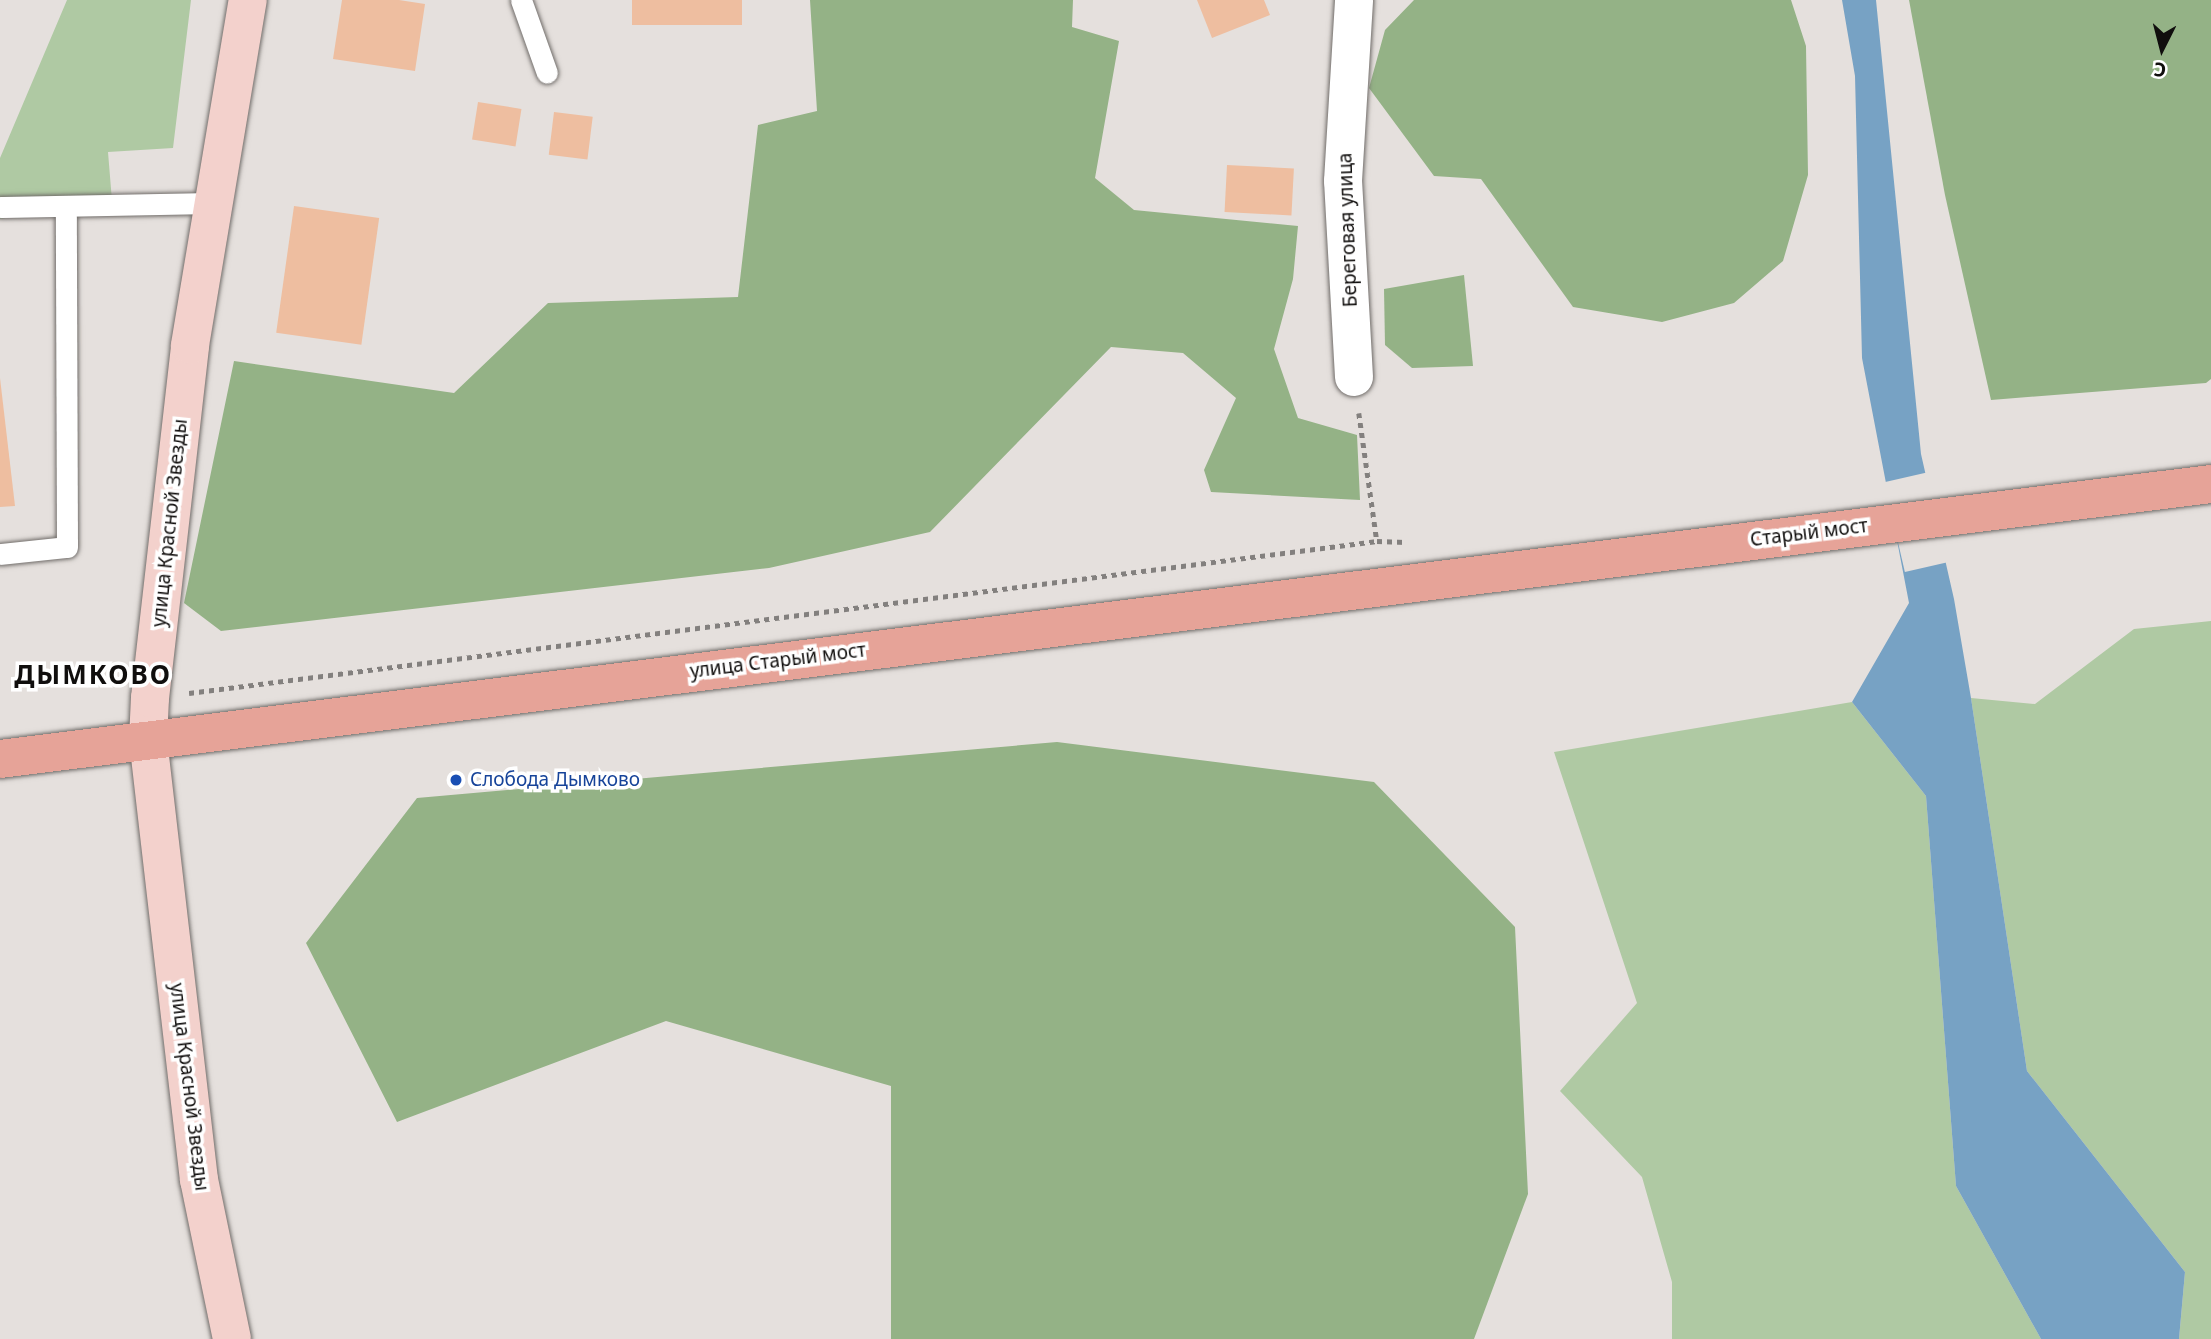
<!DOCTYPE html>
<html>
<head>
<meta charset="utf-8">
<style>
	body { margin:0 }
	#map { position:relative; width:2211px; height:1339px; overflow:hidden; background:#e5e0dd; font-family:"Noto Sans",sans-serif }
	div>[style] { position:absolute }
	.green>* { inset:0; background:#afc9a3 }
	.forest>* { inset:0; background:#94b286 }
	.water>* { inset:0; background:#77a2c4 }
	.pier>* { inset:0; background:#e5e0dd; transform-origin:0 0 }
	.building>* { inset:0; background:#eebea0; transform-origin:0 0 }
	.path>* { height:4.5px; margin-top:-2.25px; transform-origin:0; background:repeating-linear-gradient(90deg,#83807e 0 5px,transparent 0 10px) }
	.roads { filter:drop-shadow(0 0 2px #716d6a) drop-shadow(0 0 2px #716d6a) }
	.lane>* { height:21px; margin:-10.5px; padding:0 10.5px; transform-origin:10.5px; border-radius:10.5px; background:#fff }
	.street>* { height:38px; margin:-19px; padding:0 19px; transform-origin:19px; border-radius:19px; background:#fff }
	.secondary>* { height:38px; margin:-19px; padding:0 19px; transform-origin:19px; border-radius:19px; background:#f3d1cc }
	.primary>* { height:38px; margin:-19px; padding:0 19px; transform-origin:19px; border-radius:19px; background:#e6a398 }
	.dots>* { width:19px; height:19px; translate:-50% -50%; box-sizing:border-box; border:4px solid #fff; border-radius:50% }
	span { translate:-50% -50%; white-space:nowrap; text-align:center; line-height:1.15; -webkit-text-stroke:7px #fff; paint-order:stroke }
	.street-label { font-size:19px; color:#100e0d }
	.transit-label { font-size:19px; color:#164399 }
	.left { translate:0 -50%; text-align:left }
	.district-label { font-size:26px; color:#100e0d; font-weight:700; letter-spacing:2px }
	.north { position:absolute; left:2127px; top:14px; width:70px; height:70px; -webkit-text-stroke:5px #fff; paint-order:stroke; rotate:186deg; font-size:19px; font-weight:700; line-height:28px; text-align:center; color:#100e0d }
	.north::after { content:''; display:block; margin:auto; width:24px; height:32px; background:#100e0d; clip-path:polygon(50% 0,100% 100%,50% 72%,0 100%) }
</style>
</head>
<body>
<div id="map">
	<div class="green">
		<i style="clip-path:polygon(67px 0,191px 0,173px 148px,108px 152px,113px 213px,66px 206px,0 219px,0 158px)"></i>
		<i style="clip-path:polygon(2211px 621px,2211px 1339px,2179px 1339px,2185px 1272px,2027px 1071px,1971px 698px,2035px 704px,2134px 629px)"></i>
		<i style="clip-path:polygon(1852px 702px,1926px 796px,1956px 1186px,2041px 1339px,1672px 1339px,1672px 1282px,1642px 1177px,1560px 1091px,1637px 1003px,1554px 752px)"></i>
	</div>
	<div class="forest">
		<i style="clip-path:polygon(810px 0,1073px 0,1072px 27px,1119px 41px,1095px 178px,1134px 210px,1298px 226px,1293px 279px,1274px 349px,1298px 418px,1357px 435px,1360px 500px,1211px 492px,1204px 470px,1236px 398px,1183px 353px,1111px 347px,930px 532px,769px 568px,221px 631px,184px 603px,234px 361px,454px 393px,548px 303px,738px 297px,758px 125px,817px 111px)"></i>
		<i style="clip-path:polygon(1414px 0,1791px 0,1806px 46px,1808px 175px,1783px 261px,1734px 303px,1662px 322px,1573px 307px,1481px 179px,1434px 176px,1369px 88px,1385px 30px)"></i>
		<i style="clip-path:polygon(1909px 0,2211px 0,2211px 379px,2206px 383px,1991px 400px,1945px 195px)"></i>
		<i style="clip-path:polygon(1464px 275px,1473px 366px,1412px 368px,1385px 345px,1384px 289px)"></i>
		<i style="clip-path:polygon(1057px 742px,1374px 782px,1515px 927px,1528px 1194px,1474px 1339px,891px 1339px,891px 1086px,666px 1021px,397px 1122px,306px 943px,417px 798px)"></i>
	</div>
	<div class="water">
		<i style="clip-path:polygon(1842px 0,1876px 0,1921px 454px,1954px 599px,1971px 698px,2027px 1071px,2185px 1272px,2179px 1339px,2041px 1339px,1956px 1186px,1926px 796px,1852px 702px,1909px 603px,1862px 358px,1855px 76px)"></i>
	</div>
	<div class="pier">
		<i style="left:1929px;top:472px;width:92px;height:46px;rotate:77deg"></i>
	</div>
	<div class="building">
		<i style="clip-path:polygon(342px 0,399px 0,425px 4px,415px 71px,333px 59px)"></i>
		<i style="left:632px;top:0;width:110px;height:25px"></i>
		<i style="clip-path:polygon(1197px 0,1264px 0,1270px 15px,1212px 38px)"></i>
		<i style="left:478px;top:102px;width:44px;height:38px;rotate:9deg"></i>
		<i style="left:554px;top:112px;width:39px;height:43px;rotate:7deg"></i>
		<i style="left:1227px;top:165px;width:67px;height:47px;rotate:3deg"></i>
		<i style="left:294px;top:206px;width:86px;height:128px;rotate:8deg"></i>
		<i style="clip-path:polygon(0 378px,15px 506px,0 507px)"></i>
	</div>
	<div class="path">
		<i style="left:1359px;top:413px;width:129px;rotate:82deg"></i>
		<i style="left:189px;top:693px;width:1198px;rotate:-7.29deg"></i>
		<i style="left:1377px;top:541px;width:29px;rotate:2deg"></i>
	</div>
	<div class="roads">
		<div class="lane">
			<i style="left:521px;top:0;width:77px;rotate:70.4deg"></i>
			<i style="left:0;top:207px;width:214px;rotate:-1.1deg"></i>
			<i style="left:0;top:554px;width:67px;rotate:-6deg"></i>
			<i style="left:67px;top:547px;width:341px;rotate:-90.2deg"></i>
		</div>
		<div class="street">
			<i style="left:1354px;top:377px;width:196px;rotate:-93.2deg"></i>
			<i style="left:1343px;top:181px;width:181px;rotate:-86.5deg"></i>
		</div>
		<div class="secondary">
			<i style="left:232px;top:1339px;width:162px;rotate:-101.7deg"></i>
			<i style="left:199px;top:1180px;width:443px;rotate:-96.6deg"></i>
			<i style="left:148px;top:740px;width:42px;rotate:-87.3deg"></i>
			<i style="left:150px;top:698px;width:355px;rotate:-83.5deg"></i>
			<i style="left:190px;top:345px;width:350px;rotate:-80.5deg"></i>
		</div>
		<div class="primary">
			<i style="left:0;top:759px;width:2228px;rotate:-7.09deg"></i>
		</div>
	</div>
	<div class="dots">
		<i style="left:456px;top:780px;background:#1a4fb4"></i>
	</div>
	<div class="street-label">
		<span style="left:1348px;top:230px;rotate:-92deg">Береговая улица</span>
		<span style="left:170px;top:523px;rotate:-84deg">улица Красной Звезды</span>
		<span style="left:1809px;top:533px;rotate:-7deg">Старый мост</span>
		<span style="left:778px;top:661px;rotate:-7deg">улица Старый мост</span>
		<span style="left:189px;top:1087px;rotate:83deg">улица Красной Звезды</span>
	</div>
	<div class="transit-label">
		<span class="left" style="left:470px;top:780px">Слобода Дымково</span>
	</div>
	<div class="district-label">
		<span style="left:93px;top:675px">ДЫМКОВО</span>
	</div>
	<div class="north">С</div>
</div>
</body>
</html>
